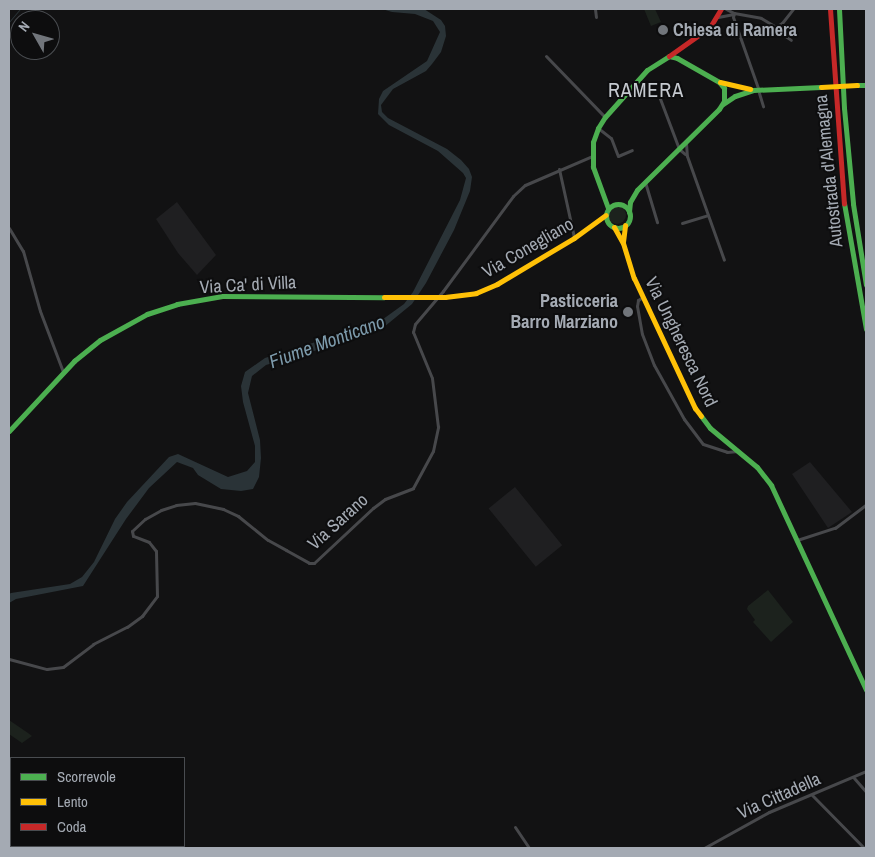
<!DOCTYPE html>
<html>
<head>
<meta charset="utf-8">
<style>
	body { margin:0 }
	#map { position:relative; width:875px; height:857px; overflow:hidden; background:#121213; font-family:"Archivo Narrow",sans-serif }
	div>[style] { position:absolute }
	.built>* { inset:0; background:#1f1f21; transform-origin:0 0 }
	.green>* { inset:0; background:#1c221d }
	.round { border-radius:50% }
	.water>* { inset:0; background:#2a3337 }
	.stream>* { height:1px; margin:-0.5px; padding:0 0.5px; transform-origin:0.5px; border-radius:0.5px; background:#2a3337 }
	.street>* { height:3px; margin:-1.5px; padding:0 1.5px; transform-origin:1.5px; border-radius:1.5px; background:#47484b }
	.fast>* { height:5px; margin:-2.5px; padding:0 2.5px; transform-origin:2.5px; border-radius:2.5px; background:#4caf50 }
	.fast>.ring { margin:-2.5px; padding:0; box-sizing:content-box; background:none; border:5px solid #4caf50; border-radius:50% }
	.slow>* { height:5px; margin:-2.5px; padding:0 2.5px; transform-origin:2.5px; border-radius:2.5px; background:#ffc107 }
	.jam>* { height:5px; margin:-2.5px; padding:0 2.5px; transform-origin:2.5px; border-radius:2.5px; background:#c62828 }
	.slow-bridge>* { height:5px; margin:-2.5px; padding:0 2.5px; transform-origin:2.5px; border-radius:2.5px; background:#ffc107 }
	.dots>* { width:14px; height:14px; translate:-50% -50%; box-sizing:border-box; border:2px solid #0d0d0e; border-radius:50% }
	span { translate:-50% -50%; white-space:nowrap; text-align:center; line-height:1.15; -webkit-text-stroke:4px #0d0d0e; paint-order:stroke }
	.poi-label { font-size:18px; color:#a4aab3; font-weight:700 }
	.left { translate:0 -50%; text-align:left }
	.right { translate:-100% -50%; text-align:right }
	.street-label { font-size:18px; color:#a4aab3 }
	.water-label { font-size:19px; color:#7d9bac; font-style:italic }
	.quarter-label { font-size:20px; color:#c5c9cf; letter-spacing:1px }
	.frame { position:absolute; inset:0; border:10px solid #a4aab3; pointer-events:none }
	.legend { position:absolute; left:10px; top:757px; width:175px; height:90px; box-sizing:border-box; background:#0d0d0e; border:1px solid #494c50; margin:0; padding:6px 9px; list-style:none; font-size:15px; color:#a4aab3 }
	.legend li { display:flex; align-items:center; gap:10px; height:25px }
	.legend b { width:25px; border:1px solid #494c50 }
	.north { position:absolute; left:10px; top:10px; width:50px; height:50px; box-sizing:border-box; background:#0d0d0e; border:1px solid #494c50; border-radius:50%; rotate:308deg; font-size:14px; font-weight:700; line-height:20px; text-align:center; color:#a4aab3 }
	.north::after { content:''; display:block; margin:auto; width:18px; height:22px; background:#71757b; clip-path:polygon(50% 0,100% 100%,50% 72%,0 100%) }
</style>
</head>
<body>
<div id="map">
	<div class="built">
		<i style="clip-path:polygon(177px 202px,216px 255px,197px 275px,178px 253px,156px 219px)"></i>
		<i style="clip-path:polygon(810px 462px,852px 512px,828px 528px,792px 474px)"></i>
		<i style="left:515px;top:487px;width:75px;height:34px;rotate:51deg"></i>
	</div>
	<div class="green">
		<i style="clip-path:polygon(644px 9px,655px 9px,661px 22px,651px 26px)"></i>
		<i class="round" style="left:608px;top:206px;width:18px;height:18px"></i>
		<i style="clip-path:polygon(768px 590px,793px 622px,771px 642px,753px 622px,755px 620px,747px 609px,748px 606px)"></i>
		<i style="clip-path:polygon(9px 720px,28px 733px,32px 736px,22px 743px,9px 734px)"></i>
	</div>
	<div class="water">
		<i style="clip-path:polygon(382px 9px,424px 9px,441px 20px,445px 26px,446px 36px,441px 52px,432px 64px,426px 71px,393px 89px,381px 105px,382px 112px,388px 118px,447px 149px,461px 160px,469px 169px,472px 177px,470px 191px,454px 230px,426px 283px,412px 304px,384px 327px,365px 336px,266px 365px,252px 376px,248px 393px,260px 440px,261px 458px,259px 477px,253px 489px,241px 491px,221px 489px,198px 475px,193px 468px,177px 462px,149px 488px,126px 519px,83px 586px,16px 599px,9px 603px,9px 594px,11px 593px,70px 584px,82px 577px,94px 562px,115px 519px,127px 502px,169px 457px,178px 454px,228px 477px,247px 471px,255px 462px,255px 446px,243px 402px,241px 386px,245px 372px,265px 358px,379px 322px,404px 304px,413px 292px,460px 200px,466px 178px,463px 173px,438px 151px,389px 125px,378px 114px,379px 99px,383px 91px,427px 61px,440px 32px,433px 21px,415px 14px,392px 12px)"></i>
	</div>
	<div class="stream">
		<i style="left:9px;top:22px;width:17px;rotate:-50deg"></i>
	</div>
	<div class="street">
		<i style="left:595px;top:9px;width:8px;rotate:83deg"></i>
		<i style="left:726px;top:9px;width:9px;rotate:27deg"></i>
		<i style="left:734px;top:13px;width:27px;rotate:10deg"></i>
		<i style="left:761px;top:18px;width:17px;rotate:31deg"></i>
		<i style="left:776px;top:27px;width:7px;rotate:-34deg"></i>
		<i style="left:782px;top:23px;width:18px;rotate:-52deg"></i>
		<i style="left:734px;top:13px;width:4px;rotate:104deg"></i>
		<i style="left:733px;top:17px;width:75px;rotate:70.6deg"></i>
		<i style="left:718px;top:17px;width:16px;rotate:-11deg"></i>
		<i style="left:777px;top:27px;width:7px;rotate:56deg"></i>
		<i style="left:781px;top:33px;width:12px;rotate:35deg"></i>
		<i style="left:9px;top:36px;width:14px;rotate:-39deg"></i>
		<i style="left:546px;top:56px;width:85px;rotate:46deg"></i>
		<i style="left:759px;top:93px;width:14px;rotate:73deg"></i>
		<i style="left:659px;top:96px;width:57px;rotate:69.3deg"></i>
		<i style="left:679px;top:149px;width:8px;rotate:40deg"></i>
		<i style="left:598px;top:128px;width:16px;rotate:38deg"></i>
		<i style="left:611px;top:138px;width:19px;rotate:69deg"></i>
		<i style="left:618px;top:156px;width:15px;rotate:-23deg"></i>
		<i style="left:686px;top:143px;width:13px;rotate:86deg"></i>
		<i style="left:687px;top:156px;width:110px;rotate:70.4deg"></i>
		<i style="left:559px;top:169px;width:70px;rotate:77.6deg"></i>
		<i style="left:645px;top:182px;width:42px;rotate:73.3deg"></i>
		<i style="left:682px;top:223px;width:27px;rotate:-17deg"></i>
		<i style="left:9px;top:228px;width:27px;rotate:59deg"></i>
		<i style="left:23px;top:251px;width:62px;rotate:74.2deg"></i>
		<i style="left:40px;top:311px;width:65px;rotate:69.3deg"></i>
		<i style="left:643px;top:297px;width:6px;rotate:149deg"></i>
		<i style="left:638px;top:300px;width:6px;rotate:99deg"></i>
		<i style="left:637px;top:306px;width:28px;rotate:80deg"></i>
		<i style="left:642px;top:334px;width:33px;rotate:69deg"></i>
		<i style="left:654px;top:365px;width:62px;rotate:60.9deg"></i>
		<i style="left:684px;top:419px;width:31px;rotate:53deg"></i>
		<i style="left:703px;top:444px;width:25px;rotate:18deg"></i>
		<i style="left:727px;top:452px;width:11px;rotate:-5deg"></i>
		<i style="left:797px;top:540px;width:40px;rotate:-18deg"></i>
		<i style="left:835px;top:528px;width:39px;rotate:-37deg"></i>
		<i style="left:9px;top:659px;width:39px;rotate:15deg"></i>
		<i style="left:47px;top:669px;width:16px;rotate:-7deg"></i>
		<i style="left:63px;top:667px;width:38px;rotate:-37deg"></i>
		<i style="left:93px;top:644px;width:38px;rotate:-27deg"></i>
		<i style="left:127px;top:627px;width:19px;rotate:-36deg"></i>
		<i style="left:142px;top:616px;width:25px;rotate:-53deg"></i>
		<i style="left:157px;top:596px;width:45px;rotate:-91.3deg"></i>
		<i style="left:156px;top:551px;width:11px;rotate:-128deg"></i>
		<i style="left:149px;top:542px;width:17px;rotate:-159deg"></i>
		<i style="left:133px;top:536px;width:5px;rotate:-101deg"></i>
		<i style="left:132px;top:531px;width:18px;rotate:-43deg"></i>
		<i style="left:145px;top:519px;width:18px;rotate:-29deg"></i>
		<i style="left:161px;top:510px;width:16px;rotate:-18deg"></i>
		<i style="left:176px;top:505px;width:19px;rotate:-6deg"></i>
		<i style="left:195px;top:503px;width:29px;rotate:12deg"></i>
		<i style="left:223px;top:509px;width:17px;rotate:25deg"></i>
		<i style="left:238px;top:516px;width:38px;rotate:39deg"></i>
		<i style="left:268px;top:540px;width:21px;rotate:29deg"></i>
		<i style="left:286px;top:550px;width:26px;rotate:29deg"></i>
		<i style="left:309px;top:563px;width:5px"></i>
		<i style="left:314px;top:563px;width:81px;rotate:-43deg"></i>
		<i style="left:373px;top:508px;width:15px;rotate:-37deg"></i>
		<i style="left:385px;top:499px;width:30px;rotate:-21deg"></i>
		<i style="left:413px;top:488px;width:42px;rotate:-61.6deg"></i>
		<i style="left:433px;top:451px;width:25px;rotate:-78deg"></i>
		<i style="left:438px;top:427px;width:49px;rotate:-97deg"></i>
		<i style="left:432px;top:378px;width:50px;rotate:-112.4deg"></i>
		<i style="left:413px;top:332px;width:8px;rotate:-76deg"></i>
		<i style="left:415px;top:324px;width:43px;rotate:-49.7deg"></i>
		<i style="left:443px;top:291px;width:118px;rotate:-53.6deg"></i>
		<i style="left:513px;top:196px;width:16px;rotate:-43deg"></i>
		<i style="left:525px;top:185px;width:73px;rotate:-23.4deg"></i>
		<i style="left:854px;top:778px;width:18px;rotate:49deg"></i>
		<i style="left:812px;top:795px;width:74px;rotate:45.5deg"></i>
		<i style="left:515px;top:827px;width:25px;rotate:56deg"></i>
		<i style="left:704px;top:848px;width:74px;rotate:-29deg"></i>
		<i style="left:769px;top:812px;width:105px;rotate:-22.9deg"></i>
	</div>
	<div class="fast">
		<i style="left:839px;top:9px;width:99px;rotate:87.1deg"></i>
		<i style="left:844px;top:108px;width:96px;rotate:84.6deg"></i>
		<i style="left:853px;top:204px;width:82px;rotate:80.9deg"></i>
		<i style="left:857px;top:85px;width:9px"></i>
		<i style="left:723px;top:104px;width:14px;rotate:-34deg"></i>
		<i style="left:735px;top:96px;width:19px;rotate:-18deg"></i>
		<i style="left:753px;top:90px;width:68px;rotate:-2.5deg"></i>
		<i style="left:844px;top:203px;width:128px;rotate:80.1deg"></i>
		<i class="ring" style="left:606px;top:204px;width:19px;height:19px"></i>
		<i style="left:608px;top:208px;width:44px;rotate:-110.1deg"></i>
		<i style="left:593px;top:167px;width:25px;rotate:-90deg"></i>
		<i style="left:593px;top:142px;width:15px;rotate:-70deg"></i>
		<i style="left:598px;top:128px;width:13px;rotate:-58deg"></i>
		<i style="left:605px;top:117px;width:63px;rotate:-48.2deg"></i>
		<i style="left:647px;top:70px;width:26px;rotate:-32deg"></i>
		<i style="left:669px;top:56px;width:8px;rotate:14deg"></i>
		<i style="left:677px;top:58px;width:48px;rotate:29.7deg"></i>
		<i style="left:719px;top:82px;width:8px;rotate:50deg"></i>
		<i style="left:724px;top:88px;width:13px;rotate:90deg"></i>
		<i style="left:724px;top:101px;width:9px;rotate:122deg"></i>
		<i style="left:719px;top:109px;width:115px;rotate:135.4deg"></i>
		<i style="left:637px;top:190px;width:14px;rotate:120deg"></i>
		<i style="left:630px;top:202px;width:10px;rotate:96deg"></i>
		<i style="left:701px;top:416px;width:15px;rotate:53deg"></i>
		<i style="left:710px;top:428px;width:61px;rotate:39.7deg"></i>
		<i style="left:757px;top:467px;width:23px;rotate:52deg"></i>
		<i style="left:771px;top:485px;width:226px;rotate:65.1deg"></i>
		<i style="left:9px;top:431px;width:96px;rotate:-47.1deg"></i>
		<i style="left:74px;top:361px;width:33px;rotate:-39deg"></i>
		<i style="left:100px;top:340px;width:54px;rotate:-29deg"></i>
		<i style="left:147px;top:314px;width:32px;rotate:-18deg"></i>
		<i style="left:177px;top:304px;width:46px;rotate:-10.1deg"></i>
		<i style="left:222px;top:296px;width:162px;rotate:0.4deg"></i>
	</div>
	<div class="slow">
		<i style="left:720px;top:82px;width:31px;rotate:13deg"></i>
		<i style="left:614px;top:227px;width:18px;rotate:61deg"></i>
		<i style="left:623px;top:243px;width:37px;rotate:73deg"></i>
		<i style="left:634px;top:278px;width:144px;rotate:64.9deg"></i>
		<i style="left:695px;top:408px;width:10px;rotate:53deg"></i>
		<i style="left:623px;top:242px;width:17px;rotate:-83deg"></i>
		<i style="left:445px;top:297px;width:31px;rotate:-7deg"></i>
		<i style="left:476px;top:293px;width:23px;rotate:-23deg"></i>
		<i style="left:497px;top:284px;width:90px;rotate:-30.9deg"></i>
		<i style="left:574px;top:238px;width:39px;rotate:-36deg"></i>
	</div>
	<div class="jam">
		<i style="left:830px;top:9px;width:195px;rotate:85.9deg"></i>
		<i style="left:669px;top:56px;width:50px;rotate:-35.3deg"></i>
		<i style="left:710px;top:27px;width:21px;rotate:-59deg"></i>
	</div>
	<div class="slow-bridge">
		<i style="left:821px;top:87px;width:36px;rotate:-3deg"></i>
		<i style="left:384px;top:297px;width:61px"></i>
	</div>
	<div class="dots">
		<i style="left:663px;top:30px;background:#71757b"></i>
		<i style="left:628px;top:312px;background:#71757b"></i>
	</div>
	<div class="poi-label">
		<span class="left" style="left:673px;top:30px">Chiesa di Ramera</span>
		<span class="right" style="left:618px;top:312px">Pasticceria<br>Barro Marziano</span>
	</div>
	<div class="street-label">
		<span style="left:829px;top:171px;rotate:-96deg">Autostrada d'Alemagna</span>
		<span style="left:528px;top:248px;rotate:-30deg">Via Conegliano</span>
		<span style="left:248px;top:285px;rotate:-3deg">Via Ca' di Villa</span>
		<span style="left:681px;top:342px;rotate:64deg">Via Ungheresca Nord</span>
		<span style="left:338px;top:522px;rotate:-42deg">Via Sarano</span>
		<span style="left:779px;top:796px;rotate:-24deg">Via Cittadella</span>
	</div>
	<div class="water-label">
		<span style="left:327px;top:342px;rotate:-20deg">Fiume Monticano</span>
	</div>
	<div class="quarter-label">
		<span style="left:646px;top:89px">RAMERA</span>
	</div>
	<div class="frame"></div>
	<ul class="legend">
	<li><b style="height:6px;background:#4caf50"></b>Scorrevole</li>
	<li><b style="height:6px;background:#ffc107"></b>Lento</li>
	<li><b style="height:6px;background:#c62828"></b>Coda</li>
	</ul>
	<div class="north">N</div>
</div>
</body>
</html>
